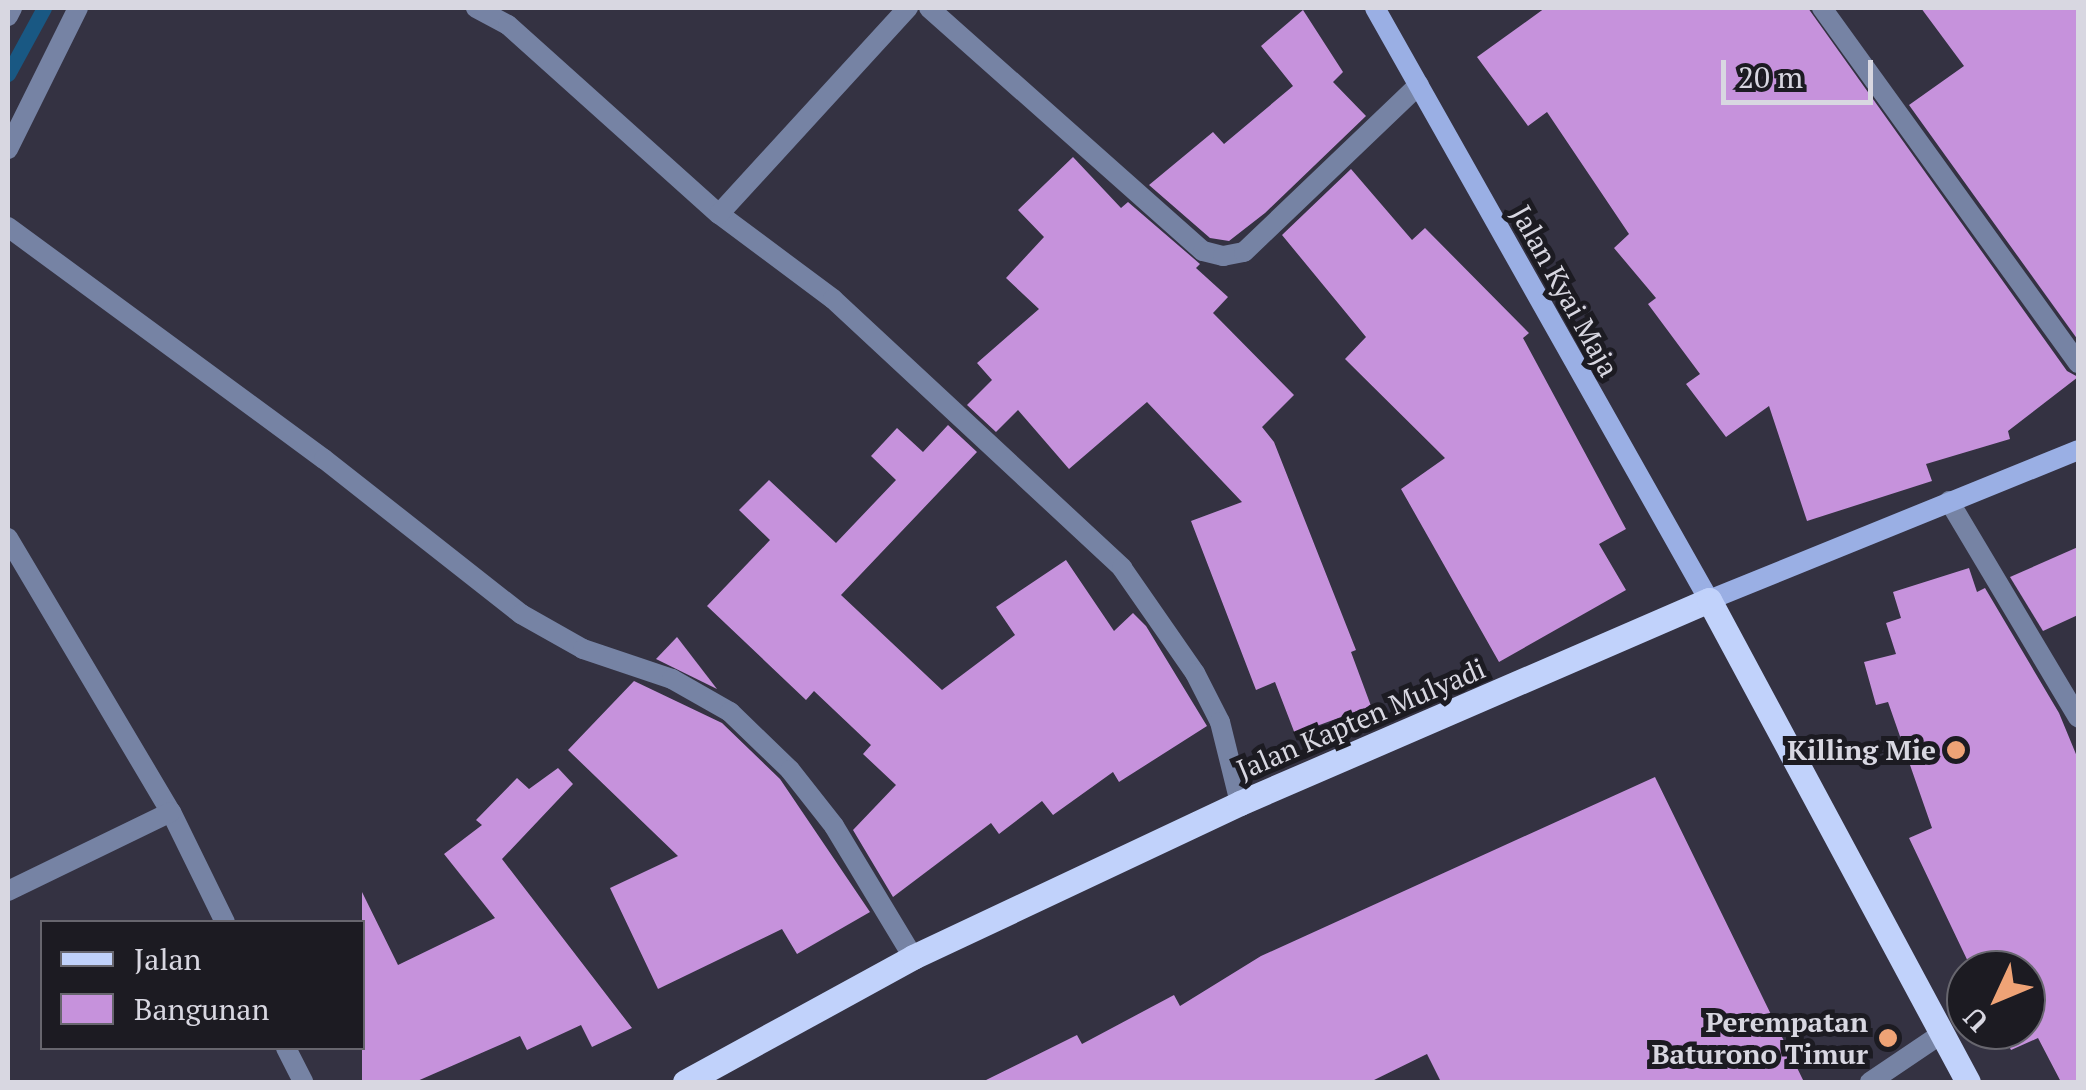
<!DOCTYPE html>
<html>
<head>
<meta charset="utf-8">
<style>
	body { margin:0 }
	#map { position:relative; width:2086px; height:1090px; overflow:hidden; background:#343242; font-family:"PT Serif",serif }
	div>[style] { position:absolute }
	.stream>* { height:15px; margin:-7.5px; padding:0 7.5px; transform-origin:7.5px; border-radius:7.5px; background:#195883 }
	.building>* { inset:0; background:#c692dc }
	.minor>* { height:20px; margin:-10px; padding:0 10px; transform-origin:10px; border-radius:10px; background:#7683a4 }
	.secondary>* { height:20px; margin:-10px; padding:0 10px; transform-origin:10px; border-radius:10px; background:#9aafe4 }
	.primary>* { height:25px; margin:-12.5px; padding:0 12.5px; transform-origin:12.5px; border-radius:12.5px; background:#c1d2fb }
	.dots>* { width:28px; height:28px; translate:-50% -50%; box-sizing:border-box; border:5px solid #1c1b22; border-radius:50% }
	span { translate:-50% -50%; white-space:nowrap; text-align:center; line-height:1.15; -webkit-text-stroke:10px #1c1b22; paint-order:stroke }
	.street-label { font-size:28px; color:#d8d7e1 }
	.poi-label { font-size:28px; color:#d8d7e1; font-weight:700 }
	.right { translate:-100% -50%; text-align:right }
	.frame { position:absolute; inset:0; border:10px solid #d8d7e1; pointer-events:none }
	.legend { position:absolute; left:40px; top:920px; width:325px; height:130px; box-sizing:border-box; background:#1c1b22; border:2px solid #67666e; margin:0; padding:12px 18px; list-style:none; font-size:30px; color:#d8d7e1 }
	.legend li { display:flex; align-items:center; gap:20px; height:50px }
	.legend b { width:50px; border:2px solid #67666e }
	.north { position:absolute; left:1946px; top:950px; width:100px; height:100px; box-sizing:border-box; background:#1c1b22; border:2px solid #67666e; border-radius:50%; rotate:226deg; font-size:28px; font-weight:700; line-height:40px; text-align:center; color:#d8d7e1 }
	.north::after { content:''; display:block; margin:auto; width:35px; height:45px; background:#efa376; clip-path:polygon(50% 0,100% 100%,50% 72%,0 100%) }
	.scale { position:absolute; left:1721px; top:60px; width:152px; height:45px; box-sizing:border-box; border:5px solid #d8d7e1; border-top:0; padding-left:12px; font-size:30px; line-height:35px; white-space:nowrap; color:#d8d7e1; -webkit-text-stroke:8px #1c1b22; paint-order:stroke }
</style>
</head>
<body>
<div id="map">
	<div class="stream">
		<i style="left:8px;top:74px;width:75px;rotate:-61.4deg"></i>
	</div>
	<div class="building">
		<i style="clip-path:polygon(1545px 8px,1808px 8px,2067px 371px,2078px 377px,2008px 431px,2010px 439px,1926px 464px,1932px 481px,1807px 521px,1769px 406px,1726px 437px,1686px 384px,1700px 374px,1648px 304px,1656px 298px,1614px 248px,1629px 234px,1547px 112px,1528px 126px,1477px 57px)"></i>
		<i style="clip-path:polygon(1921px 8px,2078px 8px,2078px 340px,1909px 105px,1964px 66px)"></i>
		<i style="clip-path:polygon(1303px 10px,1343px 72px,1333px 82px,1366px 116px,1265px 213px,1229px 241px,1210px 238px,1149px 185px,1213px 132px,1224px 144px,1293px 86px,1261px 46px)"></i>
		<i style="clip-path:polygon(1073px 157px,1121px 208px,1128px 202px,1200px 264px,1196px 268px,1228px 297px,1213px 313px,1294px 395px,1262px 427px,1274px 442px,1356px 650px,1351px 652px,1371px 706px,1295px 734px,1275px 682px,1256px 690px,1191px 521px,1242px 502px,1147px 402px,1069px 469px,1018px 410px,996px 432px,967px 405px,992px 380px,977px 363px,1039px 309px,1006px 278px,1044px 237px,1018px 210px)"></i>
		<i style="clip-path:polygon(1351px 169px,1412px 240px,1425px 228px,1529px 333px,1523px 338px,1626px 529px,1599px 544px,1626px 590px,1499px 662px,1401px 489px,1445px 458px,1345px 359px,1366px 337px,1282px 235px)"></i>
		<i style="clip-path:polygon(948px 425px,977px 452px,841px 595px,942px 690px,1015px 635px,996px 607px,1066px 560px,1114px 631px,1133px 613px,1146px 626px,1207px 726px,1119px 782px,1113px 772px,1053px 815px,1042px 801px,999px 834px,991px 823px,893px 897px,853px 830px,896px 785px,863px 754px,871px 745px,814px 691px,806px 700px,707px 606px,770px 540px,739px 510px,769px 480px,836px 543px,896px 480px,871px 456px,897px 428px,923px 452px)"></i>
		<i style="clip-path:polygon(2078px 547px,2078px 615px,2043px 631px,2010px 577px)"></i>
		<i style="clip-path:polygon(1969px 568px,1977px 592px,1985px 588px,2059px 713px,2078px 759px,2078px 1082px,2061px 1082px,2038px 1038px,2011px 1050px,2001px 1030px,2026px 1030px,2026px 970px,1972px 970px,1909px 838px,1932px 828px,1888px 702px,1876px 705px,1864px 662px,1896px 654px,1886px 623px,1901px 618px,1893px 592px)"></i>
		<i style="clip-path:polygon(677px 637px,717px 689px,656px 659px)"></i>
		<i style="clip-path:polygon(634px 681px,722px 723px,780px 779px,870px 912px,797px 954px,782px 929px,658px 989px,610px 888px,678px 856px,568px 750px)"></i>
		<i style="clip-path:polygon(558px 768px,573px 784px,502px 859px,632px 1028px,592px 1047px,581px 1025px,527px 1050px,520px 1036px,415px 1082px,362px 1082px,362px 892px,398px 965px,495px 918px,444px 854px,482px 825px,476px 820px,517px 778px,529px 789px)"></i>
		<i style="clip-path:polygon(1655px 777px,1804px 1082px,1441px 1082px,1427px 1054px,1370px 1082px,982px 1082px,1077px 1035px,1082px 1044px,1174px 995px,1180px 1006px,1261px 956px)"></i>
	</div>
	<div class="minor">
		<i style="left:476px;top:8px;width:36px;rotate:28deg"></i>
		<i style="left:508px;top:25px;width:283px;rotate:41.9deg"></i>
		<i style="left:719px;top:214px;width:142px;rotate:36.7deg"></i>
		<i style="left:833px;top:299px;width:395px;rotate:42.9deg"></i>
		<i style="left:1122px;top:568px;width:128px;rotate:55.2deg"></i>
		<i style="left:1195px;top:673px;width:55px;rotate:63deg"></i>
		<i style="left:1220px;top:722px;width:83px;rotate:76.1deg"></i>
		<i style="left:929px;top:8px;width:366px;rotate:41.6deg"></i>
		<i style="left:1203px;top:251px;width:21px;rotate:14deg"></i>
		<i style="left:1223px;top:256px;width:21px;rotate:-11deg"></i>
		<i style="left:1244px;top:252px;width:242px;rotate:-43.7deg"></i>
		<i style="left:1822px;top:8px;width:438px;rotate:54.2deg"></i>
		<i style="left:8px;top:16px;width:9px;rotate:-63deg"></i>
		<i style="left:8px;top:149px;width:157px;rotate:-63.6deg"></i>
		<i style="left:719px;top:214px;width:280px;rotate:-47.5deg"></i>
		<i style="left:8px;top:227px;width:392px;rotate:36.3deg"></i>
		<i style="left:324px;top:459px;width:251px;rotate:38.2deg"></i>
		<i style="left:521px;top:614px;width:71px;rotate:29.4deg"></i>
		<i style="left:583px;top:649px;width:94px;rotate:18.6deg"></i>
		<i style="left:672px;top:679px;width:67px;rotate:29.6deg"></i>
		<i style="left:730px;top:712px;width:83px;rotate:44deg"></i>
		<i style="left:790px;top:770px;width:71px;rotate:51.8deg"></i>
		<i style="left:834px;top:826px;width:153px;rotate:58.9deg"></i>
		<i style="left:1949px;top:501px;width:252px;rotate:59.2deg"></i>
		<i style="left:8px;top:538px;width:319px;rotate:59.3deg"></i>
		<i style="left:171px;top:812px;width:123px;rotate:63.9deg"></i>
		<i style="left:8px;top:891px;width:181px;rotate:-25.9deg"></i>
		<i style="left:286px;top:1048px;width:38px;rotate:63deg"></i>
		<i style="left:1870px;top:1082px;width:89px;rotate:-34deg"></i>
	</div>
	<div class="secondary">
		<i style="left:1375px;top:8px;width:680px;rotate:60.57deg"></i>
		<i style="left:1709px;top:600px;width:398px;rotate:-22.1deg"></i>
	</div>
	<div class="primary">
		<i style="left:685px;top:1082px;width:260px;rotate:-28.7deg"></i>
		<i style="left:913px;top:957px;width:361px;rotate:-25.2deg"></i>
		<i style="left:1240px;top:803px;width:511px;rotate:-23.4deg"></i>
		<i style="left:1709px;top:600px;width:547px;rotate:61.75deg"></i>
	</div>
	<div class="dots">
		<i style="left:1956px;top:750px;background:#efa376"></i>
		<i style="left:1888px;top:1038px;background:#efa376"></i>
	</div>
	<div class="street-label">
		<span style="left:1565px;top:291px;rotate:61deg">Jalan Kyai Maja</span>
		<span style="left:1361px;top:719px;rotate:-23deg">Jalan Kapten Mulyadi</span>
	</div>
	<div class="poi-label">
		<span class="right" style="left:1936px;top:750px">Killing Mie</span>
		<span class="right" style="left:1868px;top:1038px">Perempatan<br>Baturono Timur</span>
	</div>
	<div class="frame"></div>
	<ul class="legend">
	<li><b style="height:12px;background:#c1d2fb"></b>Jalan</li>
	<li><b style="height:28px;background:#c692dc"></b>Bangunan</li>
	</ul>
	<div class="north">U</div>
	<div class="scale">20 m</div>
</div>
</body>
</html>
